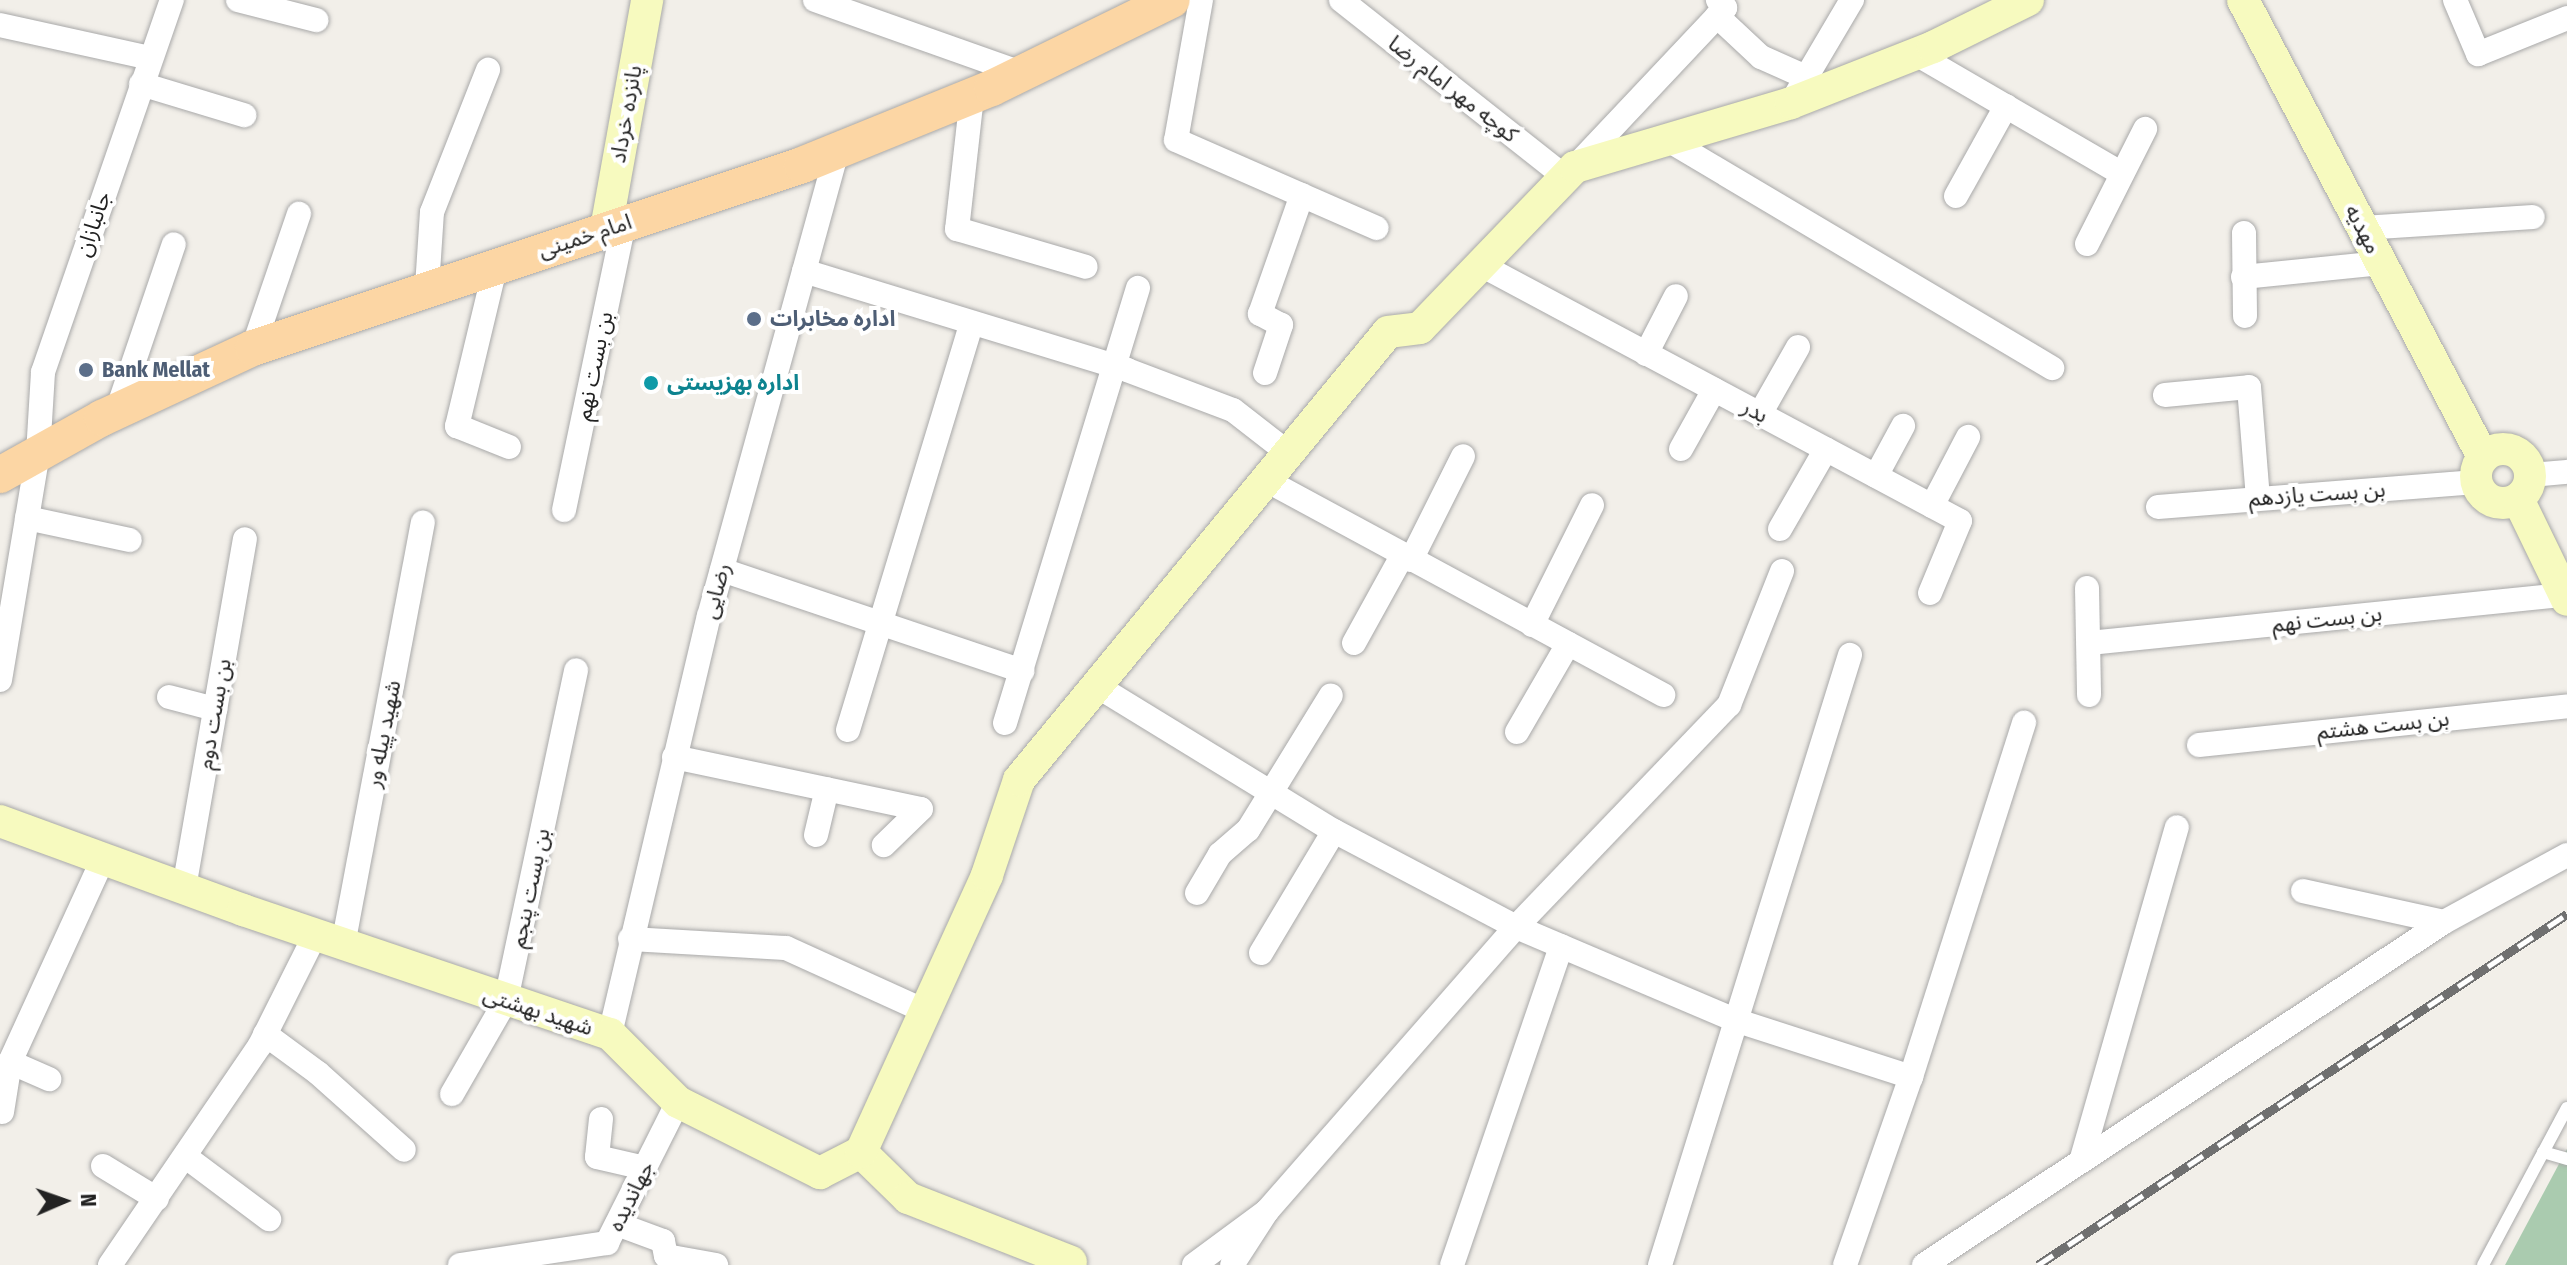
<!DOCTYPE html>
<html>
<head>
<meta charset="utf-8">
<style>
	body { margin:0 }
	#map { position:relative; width:2567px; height:1265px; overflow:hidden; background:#f2efe9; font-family:"Fira Sans Condensed","Noto Sans Arabic",sans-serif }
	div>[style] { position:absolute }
	.cemetery>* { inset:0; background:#aacbaf }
	.roads { filter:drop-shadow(0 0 2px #a9a9a9) drop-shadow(0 0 2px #a9a9a9) }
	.lane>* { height:12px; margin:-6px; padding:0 6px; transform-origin:6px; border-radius:6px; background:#fff }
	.street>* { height:24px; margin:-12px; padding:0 12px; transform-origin:12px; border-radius:12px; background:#fff }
	.secondary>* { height:32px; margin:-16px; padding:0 16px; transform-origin:16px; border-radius:16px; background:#f7fabf }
	.secondary>.ring { margin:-16px; padding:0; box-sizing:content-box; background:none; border:32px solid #f7fabf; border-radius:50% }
	.primary>* { height:36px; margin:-18px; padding:0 18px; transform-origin:18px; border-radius:18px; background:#fcd6a4 }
	.rail>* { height:9px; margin-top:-4.5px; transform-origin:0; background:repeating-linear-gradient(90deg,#fff 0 18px,#707070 0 36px); box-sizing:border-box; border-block:2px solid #707070 }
	.dots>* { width:22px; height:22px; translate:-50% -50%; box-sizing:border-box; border:4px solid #fff; border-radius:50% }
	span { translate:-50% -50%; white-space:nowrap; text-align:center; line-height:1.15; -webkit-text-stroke:8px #fff; paint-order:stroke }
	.street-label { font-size:22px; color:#222 }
	.service-label { font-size:22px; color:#4e5e75; font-weight:700 }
	.left { translate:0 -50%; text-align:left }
	.culture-label { font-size:22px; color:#0d838f; font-weight:700 }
	.north { position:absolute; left:24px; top:1161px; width:80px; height:80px; -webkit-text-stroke:6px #fff; paint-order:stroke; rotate:88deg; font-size:22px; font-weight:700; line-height:32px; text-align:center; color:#222 }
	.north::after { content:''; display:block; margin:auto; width:28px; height:36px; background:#222; clip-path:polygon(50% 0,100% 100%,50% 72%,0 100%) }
</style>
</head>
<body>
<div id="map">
	<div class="cemetery">
		<i style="clip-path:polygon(2567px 1149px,2567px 1265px,2505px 1265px)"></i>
	</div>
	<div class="roads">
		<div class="lane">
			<i style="left:2543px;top:1152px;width:25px;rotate:16deg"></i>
			<i style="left:2483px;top:1265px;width:178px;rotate:-61.9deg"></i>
		</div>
		<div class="street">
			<i style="left:238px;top:0;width:81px;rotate:14.4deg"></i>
			<i style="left:815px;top:0;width:219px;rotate:19.5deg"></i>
			<i style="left:1201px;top:0;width:142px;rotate:100.1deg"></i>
			<i style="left:1176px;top:140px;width:219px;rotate:23.7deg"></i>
			<i style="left:1341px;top:0;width:285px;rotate:38.3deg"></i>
			<i style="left:2455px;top:0;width:59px;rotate:66.9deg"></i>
			<i style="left:2478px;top:54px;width:96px;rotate:-22deg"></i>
			<i style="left:1717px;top:16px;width:60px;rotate:43deg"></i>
			<i style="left:1761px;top:57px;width:49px;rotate:24deg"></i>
			<i style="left:0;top:25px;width:154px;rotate:12.4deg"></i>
			<i style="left:1916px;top:54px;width:238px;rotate:30.2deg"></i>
			<i style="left:141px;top:84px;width:108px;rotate:16.8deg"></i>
			<i style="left:972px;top:96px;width:134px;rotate:96.4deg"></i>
			<i style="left:957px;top:229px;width:134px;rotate:16.4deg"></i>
			<i style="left:1791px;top:103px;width:120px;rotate:-59.4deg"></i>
			<i style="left:1668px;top:140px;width:447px;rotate:30.7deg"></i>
			<i style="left:1575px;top:167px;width:219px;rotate:-46.7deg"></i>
			<i style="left:1725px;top:8px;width:11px;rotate:-131deg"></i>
			<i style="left:1956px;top:196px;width:103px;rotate:-60.9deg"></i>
			<i style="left:2363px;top:228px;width:170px;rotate:-3.7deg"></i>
			<i style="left:2244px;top:233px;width:83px;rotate:89.3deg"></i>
			<i style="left:2087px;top:244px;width:129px;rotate:-63.2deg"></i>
			<i style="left:496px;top:264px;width:167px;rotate:103.5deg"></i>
			<i style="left:457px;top:426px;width:56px;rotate:22deg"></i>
			<i style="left:1481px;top:265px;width:543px;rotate:28.12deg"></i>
			<i style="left:1960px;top:521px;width:78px;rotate:112.6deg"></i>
			<i style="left:804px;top:271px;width:338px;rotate:17deg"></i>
			<i style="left:1127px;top:370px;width:113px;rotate:20.7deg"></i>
			<i style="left:1233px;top:410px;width:68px;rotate:37.9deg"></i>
			<i style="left:2243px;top:277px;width:139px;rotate:-5.8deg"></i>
			<i style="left:427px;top:287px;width:75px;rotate:-86.2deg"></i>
			<i style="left:432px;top:212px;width:153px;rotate:-68.5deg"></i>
			<i style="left:253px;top:348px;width:142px;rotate:-71.1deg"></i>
			<i style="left:1646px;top:354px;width:65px;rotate:-62.7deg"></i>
			<i style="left:1265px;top:373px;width:51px;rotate:-71.6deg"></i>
			<i style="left:1281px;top:325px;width:24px;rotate:-152deg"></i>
			<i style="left:1260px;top:314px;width:126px;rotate:-70.6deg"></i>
			<i style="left:2165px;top:395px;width:84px;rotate:-5.4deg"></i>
			<i style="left:2249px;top:387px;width:112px;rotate:85.4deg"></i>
			<i style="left:117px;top:411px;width:176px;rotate:-71.2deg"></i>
			<i style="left:1760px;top:414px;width:77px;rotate:-60.4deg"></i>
			<i style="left:1681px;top:449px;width:68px;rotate:-60.8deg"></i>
			<i style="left:2531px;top:475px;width:36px;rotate:-5deg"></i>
			<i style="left:1876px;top:476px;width:57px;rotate:-61.6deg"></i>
			<i style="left:1264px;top:479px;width:454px;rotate:28.4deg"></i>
			<i style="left:1932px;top:506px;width:78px;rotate:-62.4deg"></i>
			<i style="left:2158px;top:507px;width:319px;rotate:-4.5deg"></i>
			<i style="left:564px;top:510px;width:293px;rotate:-78.2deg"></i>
			<i style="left:27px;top:518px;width:105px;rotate:12.1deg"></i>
			<i style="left:1780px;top:529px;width:92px;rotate:-60.1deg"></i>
			<i style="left:1411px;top:560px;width:116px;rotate:-63.4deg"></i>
			<i style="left:722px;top:570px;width:317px;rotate:18.6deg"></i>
			<i style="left:2087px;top:588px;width:107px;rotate:88.9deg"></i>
			<i style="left:1532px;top:625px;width:134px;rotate:-63.4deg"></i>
			<i style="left:1354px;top:643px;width:99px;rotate:-61.1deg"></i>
			<i style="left:2089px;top:643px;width:477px;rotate:-5.8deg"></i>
			<i style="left:0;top:680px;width:229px;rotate:-80.5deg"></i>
			<i style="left:38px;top:454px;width:82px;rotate:-86.5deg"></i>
			<i style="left:43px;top:372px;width:394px;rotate:-70.9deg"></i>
			<i style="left:1097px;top:686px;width:278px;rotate:31.5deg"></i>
			<i style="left:1334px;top:831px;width:206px;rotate:27.8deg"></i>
			<i style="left:1516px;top:927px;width:238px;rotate:23deg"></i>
			<i style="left:1735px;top:1020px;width:185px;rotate:17.9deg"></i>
			<i style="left:169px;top:697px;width:48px;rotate:14.6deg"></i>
			<i style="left:1005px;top:723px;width:455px;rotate:-73deg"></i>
			<i style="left:848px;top:730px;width:425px;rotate:-73.1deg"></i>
			<i style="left:1517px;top:732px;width:102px;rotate:-59.9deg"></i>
			<i style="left:2199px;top:745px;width:370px;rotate:-6deg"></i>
			<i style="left:674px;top:757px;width:252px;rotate:11.9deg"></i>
			<i style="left:921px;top:809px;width:52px;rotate:135.8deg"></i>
			<i style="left:816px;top:835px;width:47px;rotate:-76.6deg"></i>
			<i style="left:184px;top:888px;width:354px;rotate:-80.1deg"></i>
			<i style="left:2303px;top:891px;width:144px;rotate:12.4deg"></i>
			<i style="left:1197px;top:893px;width:45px;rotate:-59.5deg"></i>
			<i style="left:1220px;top:854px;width:37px;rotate:-41deg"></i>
			<i style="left:1248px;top:830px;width:158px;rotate:-58.4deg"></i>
			<i style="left:630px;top:939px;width:156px;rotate:3.3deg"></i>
			<i style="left:786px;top:948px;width:155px;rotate:24.4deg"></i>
			<i style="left:343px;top:945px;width:430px;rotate:-79.3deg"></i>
			<i style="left:1261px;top:953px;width:142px;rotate:-59.1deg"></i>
			<i style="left:265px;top:1034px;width:66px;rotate:36.3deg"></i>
			<i style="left:318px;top:1073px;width:115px;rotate:41.8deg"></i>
			<i style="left:610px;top:1034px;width:430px;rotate:-76.7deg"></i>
			<i style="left:709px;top:616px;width:482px;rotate:-74.6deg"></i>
			<i style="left:10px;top:1062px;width:43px;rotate:23.6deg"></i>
			<i style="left:452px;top:1094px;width:108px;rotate:-60.1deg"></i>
			<i style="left:506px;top:1000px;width:337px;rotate:-78deg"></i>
			<i style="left:2px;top:1112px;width:51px;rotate:-80.9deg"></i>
			<i style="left:10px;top:1062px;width:223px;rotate:-65.4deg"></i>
			<i style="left:601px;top:1119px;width:38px;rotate:96deg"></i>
			<i style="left:597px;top:1157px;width:49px;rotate:12.9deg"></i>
			<i style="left:186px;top:1157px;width:104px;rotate:36.8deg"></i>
			<i style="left:2082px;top:1158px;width:344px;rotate:-74deg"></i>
			<i style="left:103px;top:1166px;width:63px;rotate:31.4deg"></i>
			<i style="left:1267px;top:1211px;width:378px;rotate:-48.8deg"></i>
			<i style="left:1516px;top:927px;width:308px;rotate:-46.2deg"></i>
			<i style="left:1729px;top:705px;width:144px;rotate:-68.4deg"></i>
			<i style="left:617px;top:1224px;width:49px;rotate:20.3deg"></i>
			<i style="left:663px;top:1241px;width:15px;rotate:79deg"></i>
			<i style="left:666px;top:1256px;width:51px;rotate:10.2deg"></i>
			<i style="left:110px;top:1265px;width:266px;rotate:-55.7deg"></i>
			<i style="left:260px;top:1045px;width:123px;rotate:-63.4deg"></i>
			<i style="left:460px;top:1265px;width:149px;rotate:-8.5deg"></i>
			<i style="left:607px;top:1243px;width:158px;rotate:-63.3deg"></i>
			<i style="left:1194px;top:1265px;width:91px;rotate:-36.5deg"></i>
			<i style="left:1267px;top:1211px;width:64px;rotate:122.9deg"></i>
			<i style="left:1452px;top:1265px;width:337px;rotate:-71.1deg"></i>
			<i style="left:1660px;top:1265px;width:639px;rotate:-72.7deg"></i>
			<i style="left:1845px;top:1265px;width:199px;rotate:-70.7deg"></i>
			<i style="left:1911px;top:1077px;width:372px;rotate:-72.3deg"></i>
			<i style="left:1924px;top:1265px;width:623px;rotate:-33.41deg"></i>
			<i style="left:2444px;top:922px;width:140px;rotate:-28.6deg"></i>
		</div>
		<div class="secondary">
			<i style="left:2243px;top:0;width:516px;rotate:62.29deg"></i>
			<i style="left:606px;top:229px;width:233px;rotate:-79.8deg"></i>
			<i class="ring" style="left:2476px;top:449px;width:22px;height:22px"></i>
			<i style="left:2518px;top:499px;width:112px;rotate:64.1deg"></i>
			<i style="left:0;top:821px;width:259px;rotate:20.1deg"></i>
			<i style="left:243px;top:910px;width:387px;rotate:18.7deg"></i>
			<i style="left:610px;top:1034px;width:96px;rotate:45deg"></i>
			<i style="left:678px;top:1102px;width:159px;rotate:26.6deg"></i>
			<i style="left:820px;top:1173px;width:46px;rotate:-27.1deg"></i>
			<i style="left:861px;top:1152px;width:66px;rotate:44.4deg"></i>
			<i style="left:908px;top:1198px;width:175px;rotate:21.4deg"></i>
			<i style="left:861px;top:1152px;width:304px;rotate:-65.5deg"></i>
			<i style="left:987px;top:875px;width:100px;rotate:-71.4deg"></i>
			<i style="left:1019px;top:780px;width:580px;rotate:-50.52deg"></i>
			<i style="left:1388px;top:332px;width:32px;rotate:-7deg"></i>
			<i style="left:1420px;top:328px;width:223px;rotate:-46.1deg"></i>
			<i style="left:1575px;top:167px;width:225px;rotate:-16.5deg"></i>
			<i style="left:1791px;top:103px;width:153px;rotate:-21.5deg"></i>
			<i style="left:1933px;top:47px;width:106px;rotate:-26.3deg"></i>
		</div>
		<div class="primary">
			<i style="left:0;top:475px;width:117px;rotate:-29.2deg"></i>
			<i style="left:102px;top:418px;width:166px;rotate:-24.9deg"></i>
			<i style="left:253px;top:348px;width:579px;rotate:-18.43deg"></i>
			<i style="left:802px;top:165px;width:205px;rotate:-22.1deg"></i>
			<i style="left:992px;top:88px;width:200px;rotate:-26.1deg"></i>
		</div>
	</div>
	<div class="rail">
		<i style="left:2038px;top:1265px;width:635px;rotate:-33.56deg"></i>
	</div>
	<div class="dots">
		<i style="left:754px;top:319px;background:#5c6f8a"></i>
		<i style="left:86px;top:370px;background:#5c6f8a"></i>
		<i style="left:651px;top:383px;background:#0f9aa8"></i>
	</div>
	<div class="street-label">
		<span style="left:1453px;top:89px;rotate:38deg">کوچه مهر امام رضا</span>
		<span style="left:626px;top:114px;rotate:-80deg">پانزده خرداد</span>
		<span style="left:93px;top:224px;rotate:-71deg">جانبازان</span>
		<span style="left:2363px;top:229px;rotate:62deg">مهدیه</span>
		<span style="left:585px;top:236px;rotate:-18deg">امام خمینی</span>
		<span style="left:594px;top:366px;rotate:-78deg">بن بست نهم</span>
		<span style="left:1755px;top:411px;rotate:28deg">بدر</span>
		<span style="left:2317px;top:494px;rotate:-4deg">بن بست یازدهم</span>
		<span style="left:716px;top:591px;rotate:-75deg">رضایی</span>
		<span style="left:2327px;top:619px;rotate:-6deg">بن بست نهم</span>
		<span style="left:214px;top:714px;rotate:-80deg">بن بست دوم</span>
		<span style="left:2383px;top:725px;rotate:-6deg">بن بست هشتم</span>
		<span style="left:383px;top:734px;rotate:-79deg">شهید پیله ور</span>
		<span style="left:530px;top:888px;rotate:-78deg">بن بست پنجم</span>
		<span style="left:538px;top:1011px;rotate:18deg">شهید بهشتی</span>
		<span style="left:631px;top:1196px;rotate:-63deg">جهاندیده</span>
	</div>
	<div class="service-label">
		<span class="left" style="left:770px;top:319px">اداره مخابرات</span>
		<span class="left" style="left:102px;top:370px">Bank Mellat</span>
	</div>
	<div class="culture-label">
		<span class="left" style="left:667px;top:383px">اداره بهزیستی</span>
	</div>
	<div class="north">N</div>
</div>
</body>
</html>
